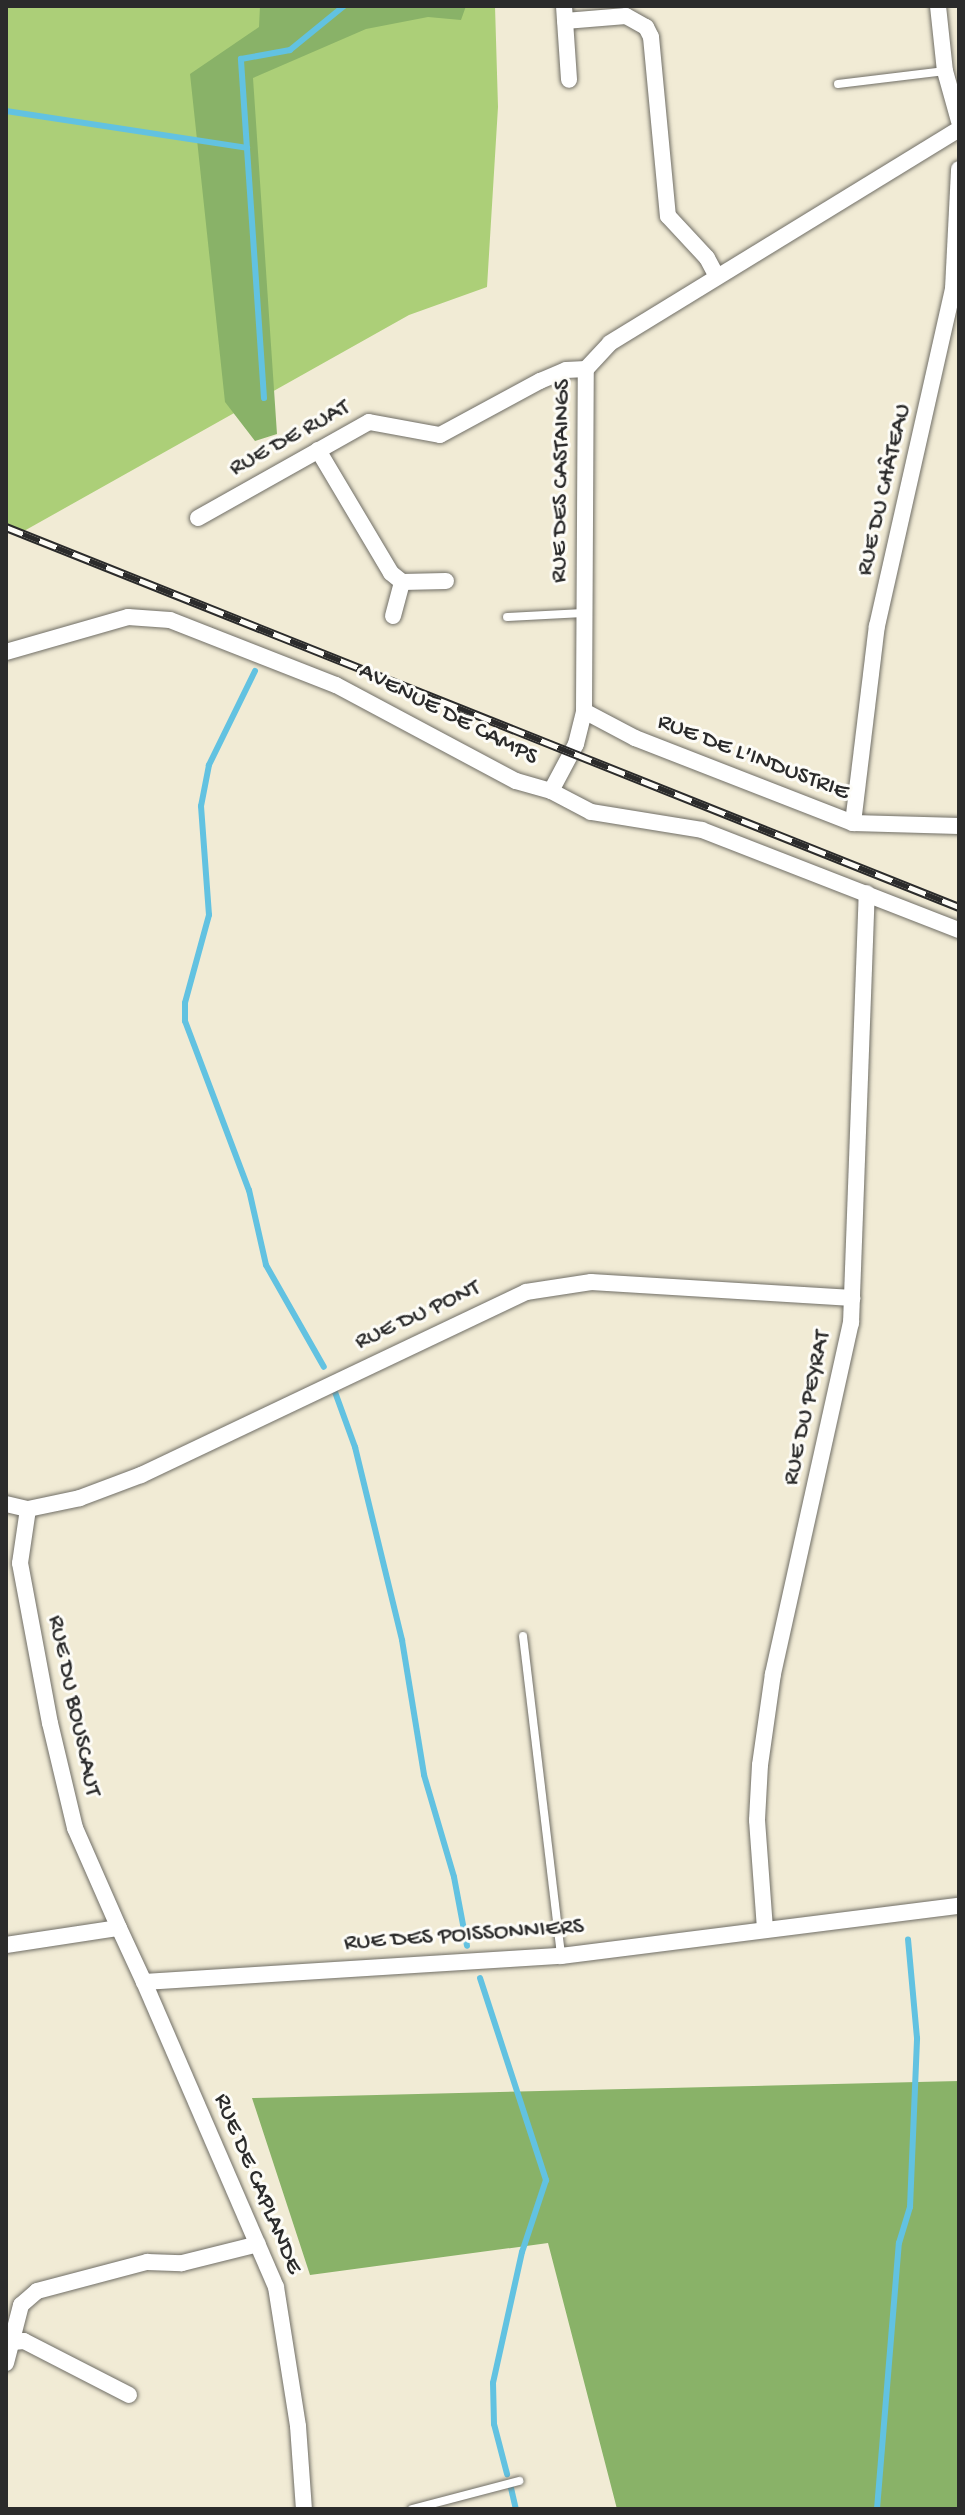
<!DOCTYPE html>
<html>
<head>
<meta charset="utf-8">
<style>
	body { margin:0 }
	#map { position:relative; width:965px; height:2515px; overflow:hidden; background:#f1ebd5; font-family:"Gochi Hand",sans-serif }
	div>[style] { position:absolute }
	.green>* { inset:0; background:#accf78 }
	.forest>* { inset:0; background:#89b268 }
	.stream>* { height:6px; margin:-3px; padding:0 3px; transform-origin:3px; border-radius:3px; background:#62c2e1 }
	.roads { filter:drop-shadow(0 0 2px #706e66) drop-shadow(0 0 2px #706e66) }
	.lane>* { height:8px; margin:-4px; padding:0 4px; transform-origin:4px; border-radius:4px; background:#fff }
	.street>* { height:16px; margin:-8px; padding:0 8px; transform-origin:8px; border-radius:8px; background:#fff }
	.rail>* { height:9px; margin-top:-4.5px; transform-origin:0; background:repeating-linear-gradient(90deg,#fdfcf7 0 18px,#2b2b2b 0 36px); box-sizing:border-box; border-block:2px solid #2b2b2b }
	span { translate:-50% -50%; white-space:nowrap; text-align:center; line-height:1.15; -webkit-text-stroke:6px #fdfcf7; paint-order:stroke }
	.street-label { font-size:24px; color:#2b2b2b }
	.frame { position:absolute; inset:0; border:8px solid #2b2b2b; pointer-events:none }
</style>
</head>
<body>
<div id="map">
	<div class="green">
		<i style="clip-path:polygon(6px 6px,495px 6px,498px 107px,487px 287px,409px 315px,24px 531px,6px 524px)"></i>
	</div>
	<div class="forest">
		<i style="clip-path:polygon(260px 6px,466px 6px,461px 20px,428px 17px,366px 29px,253px 78px,277px 434px,255px 441px,225px 402px,190px 74px,259px 27px)"></i>
		<i style="clip-path:polygon(959px 2081px,959px 2509px,617px 2509px,548px 2243px,310px 2275px,252px 2098px)"></i>
	</div>
	<div class="stream">
		<i style="left:6px;top:111px;width:244px;rotate:8.7deg"></i>
		<i style="left:264px;top:398px;width:340px;rotate:-93.9deg"></i>
		<i style="left:241px;top:59px;width:50px;rotate:-10.4deg"></i>
		<i style="left:290px;top:50px;width:70px;rotate:-39.2deg"></i>
		<i style="left:255px;top:671px;width:105px;rotate:116.1deg"></i>
		<i style="left:209px;top:765px;width:42px;rotate:101deg"></i>
		<i style="left:201px;top:806px;width:109px;rotate:85.8deg"></i>
		<i style="left:209px;top:915px;width:91px;rotate:105.3deg"></i>
		<i style="left:185px;top:1003px;width:18px;rotate:90deg"></i>
		<i style="left:185px;top:1021px;width:181px;rotate:69.3deg"></i>
		<i style="left:249px;top:1190px;width:77px;rotate:77.2deg"></i>
		<i style="left:266px;top:1265px;width:117px;rotate:60.4deg"></i>
		<i style="left:335px;top:1392px;width:59px;rotate:70deg"></i>
		<i style="left:355px;top:1447px;width:199px;rotate:76.3deg"></i>
		<i style="left:402px;top:1640px;width:137px;rotate:80.7deg"></i>
		<i style="left:424px;top:1775px;width:106px;rotate:73.6deg"></i>
		<i style="left:454px;top:1877px;width:70px;rotate:79.3deg"></i>
		<i style="left:480px;top:1978px;width:213px;rotate:71.9deg"></i>
		<i style="left:546px;top:2180px;width:76px;rotate:108.4deg"></i>
		<i style="left:522px;top:2252px;width:134px;rotate:102.5deg"></i>
		<i style="left:493px;top:2383px;width:41px;rotate:88.6deg"></i>
		<i style="left:494px;top:2424px;width:52px;rotate:75.4deg"></i>
		<i style="left:511px;top:2488px;width:22px;rotate:77deg"></i>
		<i style="left:877px;top:2509px;width:267px;rotate:-85.3deg"></i>
		<i style="left:899px;top:2243px;width:38px;rotate:-73deg"></i>
		<i style="left:910px;top:2207px;width:169px;rotate:-87.6deg"></i>
		<i style="left:917px;top:2038px;width:99px;rotate:-95.2deg"></i>
	</div>
	<div class="roads">
		<div class="lane">
			<i style="left:838px;top:84px;width:108px;rotate:-6.9deg"></i>
			<i style="left:507px;top:617px;width:77px;rotate:-3deg"></i>
			<i style="left:523px;top:1636px;width:322px;rotate:83.2deg"></i>
			<i style="left:412px;top:2509px;width:111px;rotate:-14.7deg"></i>
		</div>
		<div class="street">
			<i style="left:564px;top:6px;width:74px;rotate:86.1deg"></i>
			<i style="left:938px;top:6px;width:65px;rotate:83.9deg"></i>
			<i style="left:945px;top:71px;width:52px;rotate:74.4deg"></i>
			<i style="left:565px;top:21px;width:61px;rotate:-4.7deg"></i>
			<i style="left:626px;top:16px;width:23px;rotate:29deg"></i>
			<i style="left:646px;top:27px;width:11px;rotate:63deg"></i>
			<i style="left:651px;top:37px;width:180px;rotate:84.6deg"></i>
			<i style="left:668px;top:216px;width:57px;rotate:47.1deg"></i>
			<i style="left:707px;top:258px;width:21px;rotate:62deg"></i>
			<i style="left:318px;top:450px;width:143px;rotate:59.3deg"></i>
			<i style="left:391px;top:573px;width:14px;rotate:39deg"></i>
			<i style="left:402px;top:582px;width:44px;rotate:-1.3deg"></i>
			<i style="left:198px;top:518px;width:196px;rotate:-29.3deg"></i>
			<i style="left:369px;top:422px;width:72px;rotate:10.4deg"></i>
			<i style="left:440px;top:435px;width:114px;rotate:-28.4deg"></i>
			<i style="left:540px;top:381px;width:28px;rotate:-23deg"></i>
			<i style="left:566px;top:370px;width:20px;rotate:-3deg"></i>
			<i style="left:393px;top:616px;width:35px;rotate:-75deg"></i>
			<i style="left:6px;top:652px;width:127px;rotate:-16deg"></i>
			<i style="left:128px;top:617px;width:42px;rotate:4.1deg"></i>
			<i style="left:170px;top:620px;width:178px;rotate:21.4deg"></i>
			<i style="left:336px;top:685px;width:204px;rotate:28.1deg"></i>
			<i style="left:516px;top:781px;width:36px;rotate:16deg"></i>
			<i style="left:551px;top:791px;width:45px;rotate:27.7deg"></i>
			<i style="left:591px;top:812px;width:112px;rotate:9.2deg"></i>
			<i style="left:702px;top:830px;width:276px;rotate:21.3deg"></i>
			<i style="left:584px;top:711px;width:58px;rotate:27.9deg"></i>
			<i style="left:635px;top:738px;width:234px;rotate:21.3deg"></i>
			<i style="left:853px;top:823px;width:106px;rotate:1.6deg"></i>
			<i style="left:551px;top:791px;width:53px;rotate:-62deg"></i>
			<i style="left:576px;top:744px;width:34px;rotate:-76deg"></i>
			<i style="left:584px;top:711px;width:342px;rotate:-89.7deg"></i>
			<i style="left:586px;top:369px;width:35px;rotate:-47deg"></i>
			<i style="left:610px;top:343px;width:409px;rotate:-31.5deg"></i>
			<i style="left:853px;top:823px;width:198px;rotate:-83.1deg"></i>
			<i style="left:877px;top:626px;width:345px;rotate:-77.3deg"></i>
			<i style="left:953px;top:289px;width:120px;rotate:-87.1deg"></i>
			<i style="left:6px;top:1504px;width:23px;rotate:13deg"></i>
			<i style="left:28px;top:1509px;width:55px;rotate:98.4deg"></i>
			<i style="left:20px;top:1563px;width:163px;rotate:79.4deg"></i>
			<i style="left:50px;top:1723px;width:108px;rotate:76.6deg"></i>
			<i style="left:75px;top:1828px;width:109px;rotate:66.3deg"></i>
			<i style="left:28px;top:1509px;width:53px;rotate:-11.9deg"></i>
			<i style="left:80px;top:1498px;width:65px;rotate:-20.7deg"></i>
			<i style="left:141px;top:1475px;width:426px;rotate:-25.4deg"></i>
			<i style="left:526px;top:1292px;width:66px;rotate:-8.7deg"></i>
			<i style="left:591px;top:1282px;width:262px;rotate:3.5deg"></i>
			<i style="left:765px;top:1929px;width:109px;rotate:-94.2deg"></i>
			<i style="left:757px;top:1820px;width:55px;rotate:-86.9deg"></i>
			<i style="left:760px;top:1765px;width:92px;rotate:-81.9deg"></i>
			<i style="left:773px;top:1674px;width:360px;rotate:-77.5deg"></i>
			<i style="left:851px;top:1323px;width:430px;rotate:-87.9deg"></i>
			<i style="left:6px;top:1945px;width:114px;rotate:-8.6deg"></i>
			<i style="left:119px;top:1928px;width:60px;rotate:65.2deg"></i>
			<i style="left:144px;top:1982px;width:418px;rotate:-3.6deg"></i>
			<i style="left:561px;top:1956px;width:401px;rotate:-7.2deg"></i>
			<i style="left:144px;top:1982px;width:332px;rotate:66.6deg"></i>
			<i style="left:276px;top:2287px;width:141px;rotate:81deg"></i>
			<i style="left:298px;top:2426px;width:83px;rotate:85.9deg"></i>
			<i style="left:13px;top:2342px;width:11px;rotate:-5deg"></i>
			<i style="left:24px;top:2341px;width:118px;rotate:27.2deg"></i>
			<i style="left:6px;top:2363px;width:60px;rotate:-75.5deg"></i>
			<i style="left:21px;top:2305px;width:21px;rotate:-41deg"></i>
			<i style="left:37px;top:2291px;width:114px;rotate:-14.8deg"></i>
			<i style="left:147px;top:2262px;width:35px;rotate:2deg"></i>
			<i style="left:182px;top:2263px;width:78px;rotate:-14deg"></i>
		</div>
	</div>
	<div class="rail">
		<i style="left:6px;top:527px;width:1026px;rotate:21.74deg"></i>
	</div>
	<div class="street-label">
		<span style="left:290px;top:439px;rotate:-29deg">RUE DE RUAT</span>
		<span style="left:562px;top:481px;rotate:-89deg">RUE DES CASTAINGS</span>
		<span style="left:885px;top:490px;rotate:-77deg">RUE DU CHÂTEAU</span>
		<span style="left:448px;top:715px;rotate:27deg">AVENUE DE CAMPS</span>
		<span style="left:753px;top:758px;rotate:21deg">RUE DE L'INDUSTRIE</span>
		<span style="left:418px;top:1316px;rotate:-25deg">RUE DU PONT</span>
		<span style="left:808px;top:1408px;rotate:-78deg">RUE DU PEYRAT</span>
		<span style="left:73px;top:1706px;rotate:78deg">RUE DU BOUSCAUT</span>
		<span style="left:464px;top:1936px;rotate:-4deg">RUE DES POISSONNIERS</span>
		<span style="left:257px;top:2184px;rotate:67deg">RUE DE CAPLANDE</span>
	</div>
	<div class="frame"></div>
</div>
</body>
</html>
